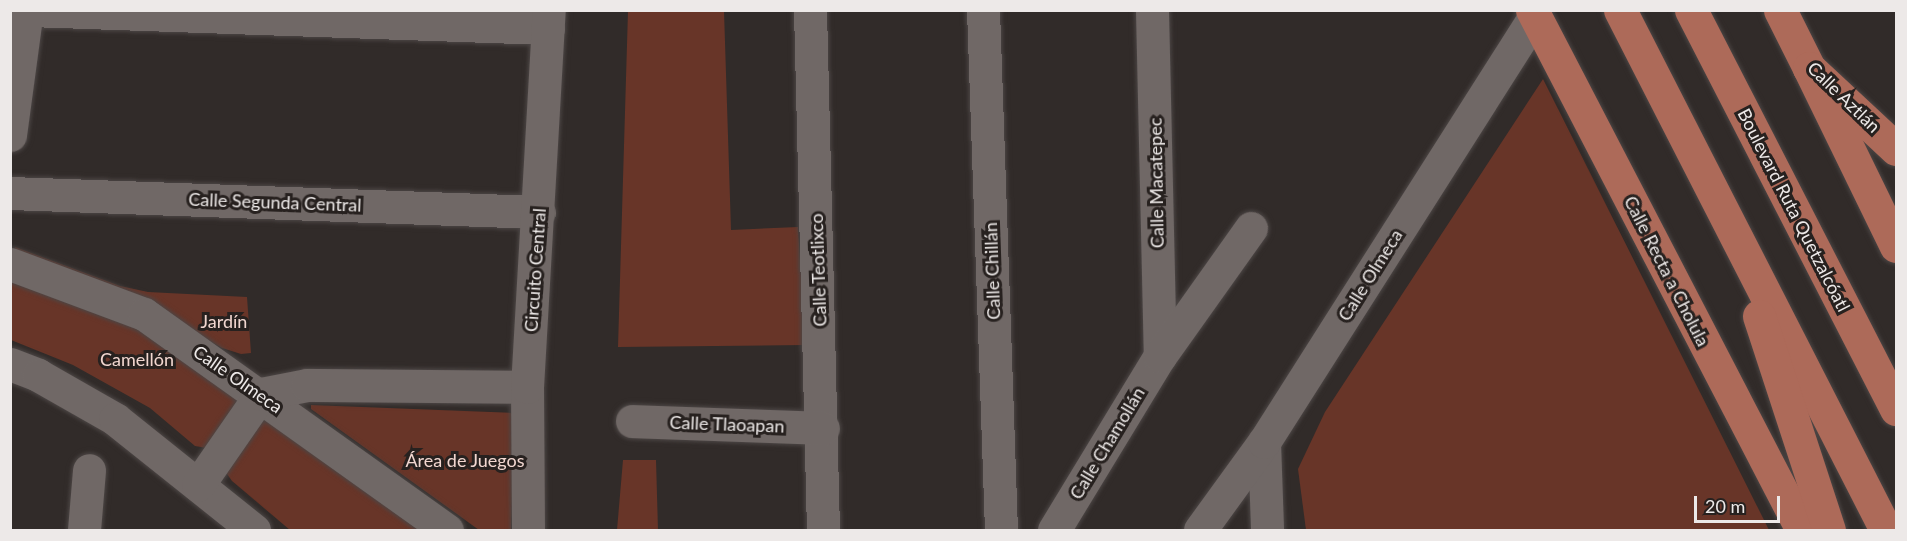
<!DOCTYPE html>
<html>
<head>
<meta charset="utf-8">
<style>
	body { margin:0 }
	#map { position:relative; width:1907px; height:541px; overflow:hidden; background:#312b29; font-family:Lato,sans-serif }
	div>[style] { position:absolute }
	.green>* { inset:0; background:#683528 }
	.roads { filter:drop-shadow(0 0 2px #4c4645) drop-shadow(0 0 2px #4c4645) }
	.minor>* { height:33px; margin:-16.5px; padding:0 16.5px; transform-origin:16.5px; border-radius:16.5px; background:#706866 }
	.major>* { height:33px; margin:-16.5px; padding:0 16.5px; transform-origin:16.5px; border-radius:16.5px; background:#ad6a59 }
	span { translate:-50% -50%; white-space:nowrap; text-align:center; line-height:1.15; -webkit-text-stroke:6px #27211f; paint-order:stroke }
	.street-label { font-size:18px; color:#ede9e8 }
	.park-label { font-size:18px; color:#f2d7d0 }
	.frame { position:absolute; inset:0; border:12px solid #ede9e8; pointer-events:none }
	.scale { position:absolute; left:1694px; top:496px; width:86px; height:27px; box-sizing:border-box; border:3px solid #ede9e8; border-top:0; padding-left:8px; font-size:18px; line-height:21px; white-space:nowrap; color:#ede9e8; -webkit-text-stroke:4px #27211f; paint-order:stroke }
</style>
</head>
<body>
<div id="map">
	<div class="green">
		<i style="clip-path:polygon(628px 11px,724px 11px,731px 230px,798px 227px,805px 345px,618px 347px)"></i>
		<i style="clip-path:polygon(1543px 79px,1769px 530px,1306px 530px,1298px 469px,1325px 412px)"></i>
		<i style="clip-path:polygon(15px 247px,120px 286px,148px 292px,247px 297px,251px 353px,241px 354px,222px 348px,148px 305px,19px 258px)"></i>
		<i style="clip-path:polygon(10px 271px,156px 328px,247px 395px,212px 449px,195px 446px,150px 408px,73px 365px,11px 340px)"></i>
		<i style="clip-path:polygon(311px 405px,515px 413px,511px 530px,479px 530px,311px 409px)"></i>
		<i style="clip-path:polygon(270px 411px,428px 530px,290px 530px,232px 481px,222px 467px)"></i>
		<i style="clip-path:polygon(623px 460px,656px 460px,658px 530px,617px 530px)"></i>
	</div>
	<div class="roads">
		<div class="minor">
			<i style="left:29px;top:10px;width:519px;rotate:1.99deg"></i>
			<i style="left:810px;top:10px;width:520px;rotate:88.57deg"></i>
			<i style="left:983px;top:10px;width:520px;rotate:88.02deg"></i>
			<i style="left:1152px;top:10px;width:346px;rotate:88.7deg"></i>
			<i style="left:10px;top:135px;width:126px;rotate:-82.3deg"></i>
			<i style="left:10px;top:193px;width:529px;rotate:2.06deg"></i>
			<i style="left:10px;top:264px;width:143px;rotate:20.5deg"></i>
			<i style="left:144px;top:314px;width:372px;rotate:35.5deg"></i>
			<i style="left:10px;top:364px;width:30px;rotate:21deg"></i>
			<i style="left:38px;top:375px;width:89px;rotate:29.7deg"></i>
			<i style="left:115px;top:419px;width:178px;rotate:38.6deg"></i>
			<i style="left:632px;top:421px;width:191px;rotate:2.1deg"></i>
			<i style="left:1264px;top:442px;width:88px;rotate:88deg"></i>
			<i style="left:198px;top:485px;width:111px;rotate:-55.3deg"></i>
			<i style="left:261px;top:394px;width:47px;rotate:-11.1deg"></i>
			<i style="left:307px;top:385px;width:220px;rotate:0.5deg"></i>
			<i style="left:84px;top:530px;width:60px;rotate:-85.2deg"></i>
			<i style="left:528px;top:530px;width:143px;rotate:-90.4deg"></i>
			<i style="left:527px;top:387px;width:378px;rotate:-86.7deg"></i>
			<i style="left:1054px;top:530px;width:204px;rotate:-58.7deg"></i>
			<i style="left:1160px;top:356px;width:157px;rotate:-54.6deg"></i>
			<i style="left:1200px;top:530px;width:109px;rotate:-54deg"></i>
			<i style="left:1264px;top:442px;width:505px;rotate:-57.54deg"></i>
		</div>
		<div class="major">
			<i style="left:1532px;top:10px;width:586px;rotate:62.56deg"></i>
			<i style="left:1620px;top:10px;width:584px;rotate:62.91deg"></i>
			<i style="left:1691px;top:10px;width:449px;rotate:62.8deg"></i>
			<i style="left:1780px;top:10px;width:65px;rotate:63.4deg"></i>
			<i style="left:1809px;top:68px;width:119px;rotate:43deg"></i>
			<i style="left:1809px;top:68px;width:198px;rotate:64deg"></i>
			<i style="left:1759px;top:316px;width:225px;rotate:71.9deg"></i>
		</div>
	</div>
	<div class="street-label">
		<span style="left:1844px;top:97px;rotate:44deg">Calle Aztlán</span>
		<span style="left:1156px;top:183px;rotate:-91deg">Calle Macatepec</span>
		<span style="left:275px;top:202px;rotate:2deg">Calle Segunda Central</span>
		<span style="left:1794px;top:210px;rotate:63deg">Boulevard Ruta Quetzalcóatl</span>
		<span style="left:535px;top:270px;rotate:-86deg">Circuito Central</span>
		<span style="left:818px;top:270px;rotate:-92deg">Calle Teotlixco</span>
		<span style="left:992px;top:271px;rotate:-92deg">Calle Chillán</span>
		<span style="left:1667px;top:271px;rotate:63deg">Calle Recta a Cholula</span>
		<span style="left:1370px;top:275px;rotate:-58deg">Calle Olmeca</span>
		<span style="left:238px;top:379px;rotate:35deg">Calle Olmeca</span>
		<span style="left:727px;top:424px;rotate:2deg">Calle Tlaoapan</span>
		<span style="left:1107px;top:443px;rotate:-59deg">Calle Chamollán</span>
	</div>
	<div class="park-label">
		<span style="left:224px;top:321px">Jardín</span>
		<span style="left:137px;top:359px">Camellón</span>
		<span style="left:465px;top:460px">Área de Juegos</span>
	</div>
	<div class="frame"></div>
	<div class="scale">20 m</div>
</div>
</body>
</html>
